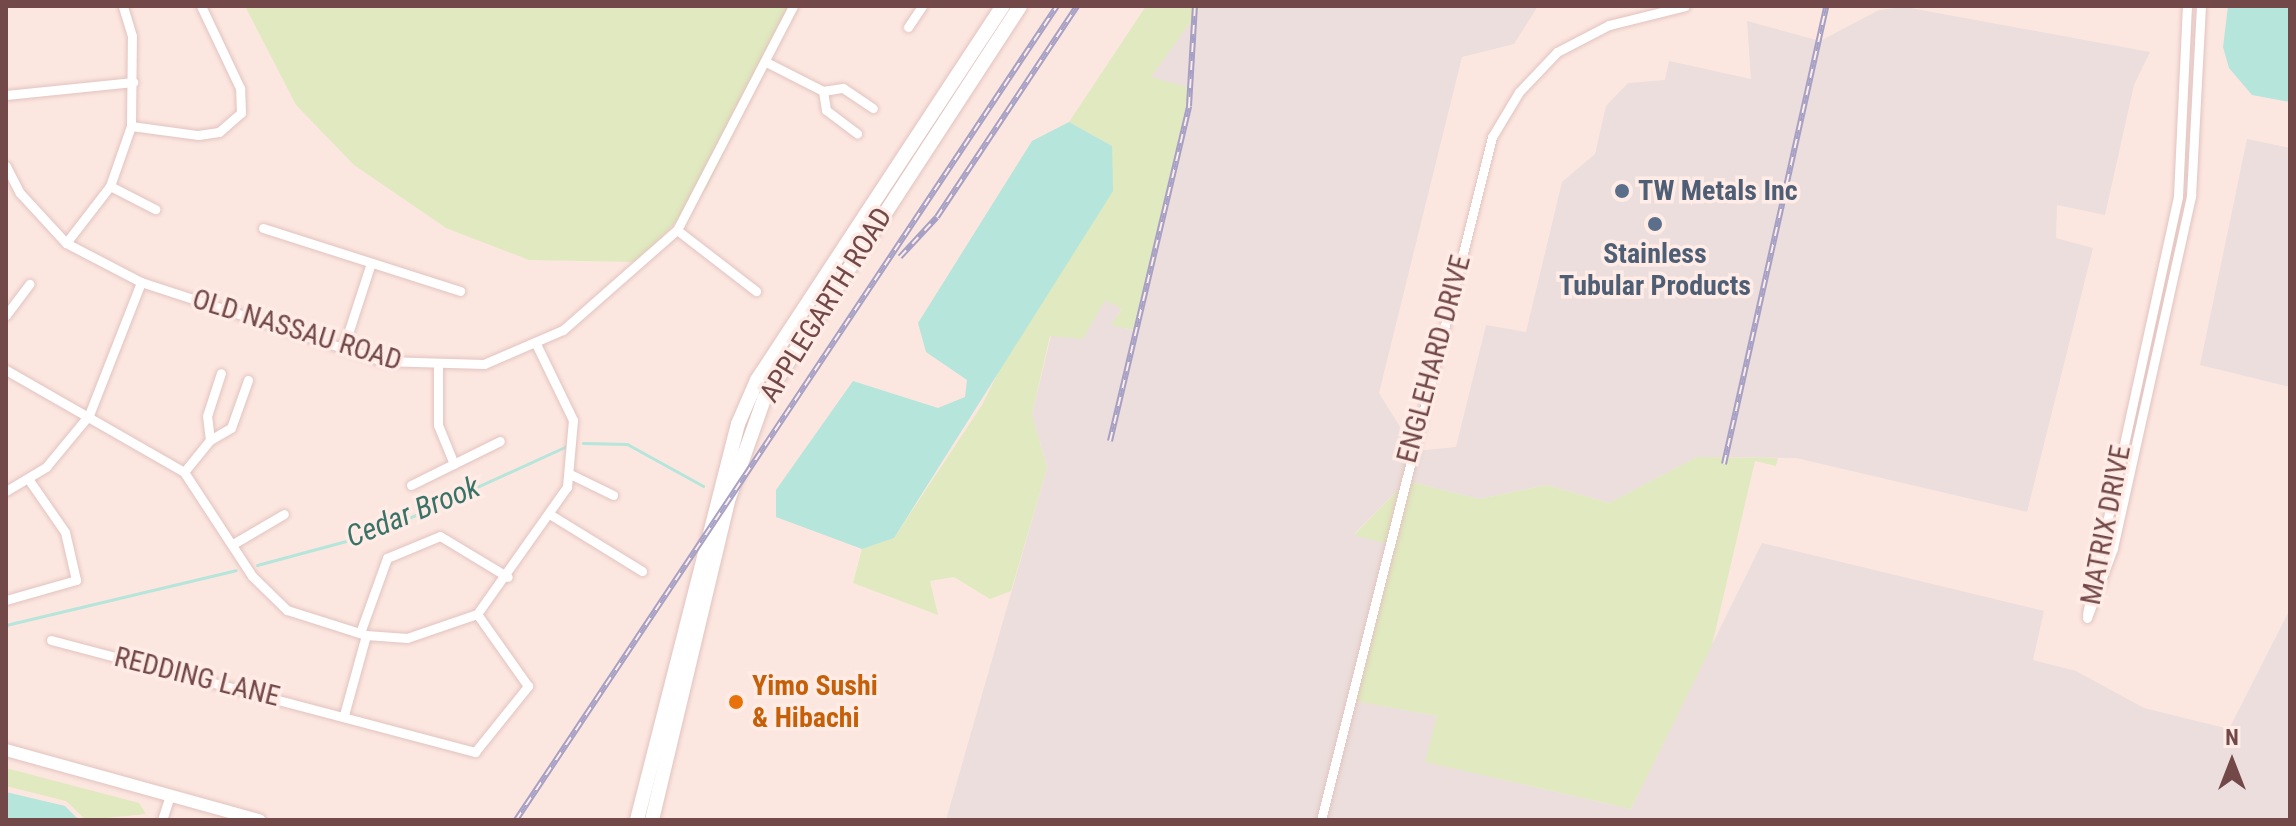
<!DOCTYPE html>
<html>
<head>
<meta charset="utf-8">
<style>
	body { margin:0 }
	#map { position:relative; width:2296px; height:826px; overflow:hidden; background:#fce7e0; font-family:"Roboto Condensed",sans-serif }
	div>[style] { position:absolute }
	.industrial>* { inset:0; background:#ebdedc }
	.green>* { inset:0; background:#e0e9bf }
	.water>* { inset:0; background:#b5e5db }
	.stream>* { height:3px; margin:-1.5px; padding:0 1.5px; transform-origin:1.5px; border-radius:1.5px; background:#b5e5db }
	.roads { filter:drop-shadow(0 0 2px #e2c3bf) drop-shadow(0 0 2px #e2c3bf) }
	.minor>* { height:9px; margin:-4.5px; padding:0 4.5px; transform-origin:4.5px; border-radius:4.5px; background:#fff }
	.tertiary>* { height:12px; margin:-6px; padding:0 6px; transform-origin:6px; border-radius:6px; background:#fff }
	.secondary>* { height:14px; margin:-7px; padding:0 7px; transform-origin:7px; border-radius:7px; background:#fff }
	.rail>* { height:6px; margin-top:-3px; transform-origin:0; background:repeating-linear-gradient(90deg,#ffece6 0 9px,#a6a0c5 0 18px); box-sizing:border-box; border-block:2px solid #a6a0c5 }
	.dots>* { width:22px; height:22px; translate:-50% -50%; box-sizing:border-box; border:4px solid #ffece6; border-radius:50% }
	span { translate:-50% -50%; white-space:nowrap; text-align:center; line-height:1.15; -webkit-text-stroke:7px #ffece6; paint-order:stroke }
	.service-label { font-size:28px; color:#4e5e75; font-weight:700 }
	.left { translate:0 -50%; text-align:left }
	.street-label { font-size:28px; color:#734848 }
	.food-label { font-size:28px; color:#c56008; font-weight:700 }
	.water-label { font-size:30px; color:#397266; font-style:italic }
	.frame { position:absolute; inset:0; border:8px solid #734848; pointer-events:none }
	.north { position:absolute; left:2192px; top:722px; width:80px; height:80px; -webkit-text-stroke:6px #ffece6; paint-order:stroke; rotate:0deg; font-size:22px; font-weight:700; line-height:32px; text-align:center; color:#734848 }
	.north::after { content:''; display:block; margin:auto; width:28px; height:36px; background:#734848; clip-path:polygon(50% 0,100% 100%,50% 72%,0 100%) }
</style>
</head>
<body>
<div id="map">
	<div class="industrial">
		<i style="clip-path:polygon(1202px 6px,1538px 6px,1514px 44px,1462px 57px,1379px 393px,1415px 451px,1456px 447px,1486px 325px,1526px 332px,1562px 182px,1595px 154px,1606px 106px,1628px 83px,1665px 80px,1669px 61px,1751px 79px,1747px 21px,1820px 41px,1879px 10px,1905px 7px,2150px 52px,2134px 85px,2105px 215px,2057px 205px,2056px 238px,2093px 248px,2027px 512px,1796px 458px,1697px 457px,1609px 503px,1547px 485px,1479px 499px,1407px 481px,1354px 534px,1392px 545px,1356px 701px,1437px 716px,1426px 762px,1631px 809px,1762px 543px,2044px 611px,2033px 660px,2076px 671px,2144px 708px,2229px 729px,2290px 609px,2290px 820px,946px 820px,1047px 468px,1032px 414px,1051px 336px,1105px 300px,1122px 308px,1112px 325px,1133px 330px,1190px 89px,1150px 77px)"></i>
		<i style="clip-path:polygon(2247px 139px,2290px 148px,2290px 387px,2200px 365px)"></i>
	</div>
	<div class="green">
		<i style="clip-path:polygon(245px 6px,794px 6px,707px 188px,639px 262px,529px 260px,446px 228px,354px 165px,296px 105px)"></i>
		<i style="clip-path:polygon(1146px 6px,1202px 6px,1151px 77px,1190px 88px,1134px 330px,1111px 325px,1122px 309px,1105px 300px,1083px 339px,1050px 336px,1032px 414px,1047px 468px,1011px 591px,990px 599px,954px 577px,930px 581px,938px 615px,853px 583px,862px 549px,894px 538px,982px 405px,1112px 146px,1069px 122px)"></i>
		<i style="clip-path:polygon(1697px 457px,1778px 458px,1776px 466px,1755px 461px,1712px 645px,1631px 809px,1425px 762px,1437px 716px,1355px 701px,1392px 545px,1354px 535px,1407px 481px,1479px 499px,1547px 485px,1609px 503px)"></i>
		<i style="clip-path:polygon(6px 768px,139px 803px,146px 814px,86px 820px,66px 801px,6px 786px)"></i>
	</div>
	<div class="water">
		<i style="clip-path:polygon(2228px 6px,2290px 6px,2290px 102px,2252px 95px,2229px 68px,2223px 47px)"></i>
		<i style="clip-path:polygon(1069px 122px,1112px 146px,1113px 191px,894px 538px,862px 549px,776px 517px,776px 490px,853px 381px,938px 408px,965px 397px,967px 380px,926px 352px,918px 323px,1032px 141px)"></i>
		<i style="clip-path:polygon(6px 792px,65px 806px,79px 820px,6px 820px)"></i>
	</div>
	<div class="stream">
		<i style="left:583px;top:443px;width:44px;rotate:1.3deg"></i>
		<i style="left:627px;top:444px;width:87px;rotate:28.9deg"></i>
		<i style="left:257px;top:565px;width:123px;rotate:-15.1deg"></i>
		<i style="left:376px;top:533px;width:208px;rotate:-24.5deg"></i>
		<i style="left:6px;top:625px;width:236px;rotate:-13.4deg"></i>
	</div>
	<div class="roads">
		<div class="minor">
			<i style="left:908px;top:27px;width:25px;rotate:-56deg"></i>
			<i style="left:766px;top:62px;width:64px;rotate:27deg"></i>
			<i style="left:823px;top:91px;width:19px;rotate:81deg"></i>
			<i style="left:826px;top:110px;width:39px;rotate:37deg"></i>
			<i style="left:823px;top:91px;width:20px;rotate:-9deg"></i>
			<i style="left:843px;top:88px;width:36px;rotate:34deg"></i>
			<i style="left:6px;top:95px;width:128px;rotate:-5.8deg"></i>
			<i style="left:131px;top:126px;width:68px;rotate:7.7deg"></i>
			<i style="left:198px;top:135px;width:21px;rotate:-8deg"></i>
			<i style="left:219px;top:132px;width:29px;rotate:-41deg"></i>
			<i style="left:241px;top:113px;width:25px;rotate:-92deg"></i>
			<i style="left:240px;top:88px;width:91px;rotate:-115.4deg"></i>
			<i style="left:6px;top:166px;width:30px;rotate:63deg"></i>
			<i style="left:20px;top:193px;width:68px;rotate:47.4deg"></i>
			<i style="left:66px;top:243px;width:85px;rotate:27.5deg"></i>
			<i style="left:141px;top:282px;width:254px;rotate:18.1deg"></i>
			<i style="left:382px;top:361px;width:102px;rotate:1.7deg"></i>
			<i style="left:484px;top:364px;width:86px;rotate:-23.3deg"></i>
			<i style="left:563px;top:330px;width:152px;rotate:-41.3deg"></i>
			<i style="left:677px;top:230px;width:252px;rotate:-62.6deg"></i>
			<i style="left:110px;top:186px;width:51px;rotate:27.1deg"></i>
			<i style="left:263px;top:228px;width:207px;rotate:17.7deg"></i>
			<i style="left:677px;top:230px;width:100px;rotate:37.7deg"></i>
			<i style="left:66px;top:243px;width:72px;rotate:-52.3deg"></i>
			<i style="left:110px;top:186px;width:64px;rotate:-70.7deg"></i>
			<i style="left:131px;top:126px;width:90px;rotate:-89.4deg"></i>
			<i style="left:132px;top:36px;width:31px;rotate:-107deg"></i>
			<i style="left:6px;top:315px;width:39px;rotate:-53deg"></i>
			<i style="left:343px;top:349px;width:90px;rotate:-72deg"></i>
			<i style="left:438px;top:367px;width:58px;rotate:90deg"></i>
			<i style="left:438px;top:425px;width:42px;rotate:67.7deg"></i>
			<i style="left:6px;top:370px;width:205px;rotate:29.8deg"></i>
			<i style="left:184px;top:472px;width:124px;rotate:56.8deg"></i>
			<i style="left:252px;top:576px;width:49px;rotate:44.2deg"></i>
			<i style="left:287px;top:610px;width:83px;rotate:17.6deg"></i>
			<i style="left:366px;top:635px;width:41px;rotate:4.2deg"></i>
			<i style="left:407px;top:638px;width:74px;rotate:-18.9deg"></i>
			<i style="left:477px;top:614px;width:156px;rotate:-54.7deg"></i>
			<i style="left:567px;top:487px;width:67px;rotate:-84.9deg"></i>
			<i style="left:573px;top:420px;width:82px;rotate:-115.9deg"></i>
			<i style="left:210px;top:440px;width:24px;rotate:-97deg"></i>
			<i style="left:207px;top:416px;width:45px;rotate:-72deg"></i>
			<i style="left:184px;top:472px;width:41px;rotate:-50.9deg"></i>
			<i style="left:210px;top:440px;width:24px;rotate:-30deg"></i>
			<i style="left:231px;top:428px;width:51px;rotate:-70.5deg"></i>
			<i style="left:570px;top:474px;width:48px;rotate:26deg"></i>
			<i style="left:411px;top:485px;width:99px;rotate:-26.3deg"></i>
			<i style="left:6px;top:491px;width:47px;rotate:-31deg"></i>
			<i style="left:46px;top:467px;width:67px;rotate:-50.4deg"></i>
			<i style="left:89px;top:415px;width:143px;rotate:-68.6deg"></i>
			<i style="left:551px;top:515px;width:107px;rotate:31.6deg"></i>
			<i style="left:233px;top:544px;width:59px;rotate:-30.5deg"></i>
			<i style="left:6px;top:600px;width:73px;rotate:-15.9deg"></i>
			<i style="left:76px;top:580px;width:49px;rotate:-102.9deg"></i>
			<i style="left:65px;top:532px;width:63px;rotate:-124.7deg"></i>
			<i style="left:2087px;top:614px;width:428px;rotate:-77.7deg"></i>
			<i style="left:2178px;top:196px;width:190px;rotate:-87.3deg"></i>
			<i style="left:2087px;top:618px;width:75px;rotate:-69.6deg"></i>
			<i style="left:2113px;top:548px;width:361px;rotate:-77.5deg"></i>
			<i style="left:2191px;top:196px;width:190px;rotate:-87deg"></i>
			<i style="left:360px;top:633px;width:80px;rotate:-70.2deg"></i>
			<i style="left:387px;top:558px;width:57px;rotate:-22.5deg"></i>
			<i style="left:440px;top:536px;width:79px;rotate:31.1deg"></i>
			<i style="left:51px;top:640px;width:439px;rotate:14.8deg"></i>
			<i style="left:475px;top:752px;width:85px;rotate:-51.2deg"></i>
			<i style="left:528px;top:686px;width:88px;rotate:-125.3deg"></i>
			<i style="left:344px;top:715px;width:83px;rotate:-74.6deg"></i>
			<i style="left:162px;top:820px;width:25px;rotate:-72deg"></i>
			<i style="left:1321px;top:820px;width:704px;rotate:-75.94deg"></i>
			<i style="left:1492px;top:137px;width:52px;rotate:-59deg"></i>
			<i style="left:1519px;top:92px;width:55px;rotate:-46.5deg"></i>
			<i style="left:1557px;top:52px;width:59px;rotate:-27.4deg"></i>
			<i style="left:1609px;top:25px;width:78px;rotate:-14deg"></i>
		</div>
		<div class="tertiary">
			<i style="left:6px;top:750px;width:263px;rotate:15.5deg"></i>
		</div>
		<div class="secondary">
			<i style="left:637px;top:820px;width:409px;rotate:-75.7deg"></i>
			<i style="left:738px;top:424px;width:48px;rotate:-66.6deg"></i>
			<i style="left:757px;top:380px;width:448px;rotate:-56.7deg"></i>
			<i style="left:652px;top:820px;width:331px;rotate:-76.6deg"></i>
			<i style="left:729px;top:498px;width:105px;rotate:-70.5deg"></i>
			<i style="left:764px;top:399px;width:469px;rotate:-56.9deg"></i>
		</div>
	</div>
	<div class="rail">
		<i style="left:900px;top:257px;width:54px;rotate:-47.2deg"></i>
		<i style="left:937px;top:217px;width:253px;rotate:-56.4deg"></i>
		<i style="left:1110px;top:441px;width:344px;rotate:-76.7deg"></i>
		<i style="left:1189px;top:106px;width:100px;rotate:-86.6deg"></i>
		<i style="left:1724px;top:464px;width:469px;rotate:-77.4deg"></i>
		<i style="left:516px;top:820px;width:977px;rotate:-56.39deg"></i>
	</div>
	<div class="dots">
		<i style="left:1622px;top:191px;background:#5c6f8a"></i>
		<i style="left:1655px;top:224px;background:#5c6f8a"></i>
		<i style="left:736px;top:702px;background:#e8710a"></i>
	</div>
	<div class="service-label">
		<span class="left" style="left:1638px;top:191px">TW Metals Inc</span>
		<span style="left:1655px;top:270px">Stainless<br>Tubular Products</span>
	</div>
	<div class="street-label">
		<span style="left:826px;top:305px;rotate:-58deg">APPLEGARTH ROAD</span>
		<span style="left:297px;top:330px;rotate:17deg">OLD NASSAU ROAD</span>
		<span style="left:1434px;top:359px;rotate:-75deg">ENGLEHARD DRIVE</span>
		<span style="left:2106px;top:525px;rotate:-79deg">MATRIX DRIVE</span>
		<span style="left:197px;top:677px;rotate:14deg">REDDING LANE</span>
	</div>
	<div class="food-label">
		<span class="left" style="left:752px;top:702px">Yimo Sushi<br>&amp; Hibachi</span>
	</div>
	<div class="water-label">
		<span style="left:413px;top:512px;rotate:-22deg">Cedar Brook</span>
	</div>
	<div class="frame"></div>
	<div class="north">N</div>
</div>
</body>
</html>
